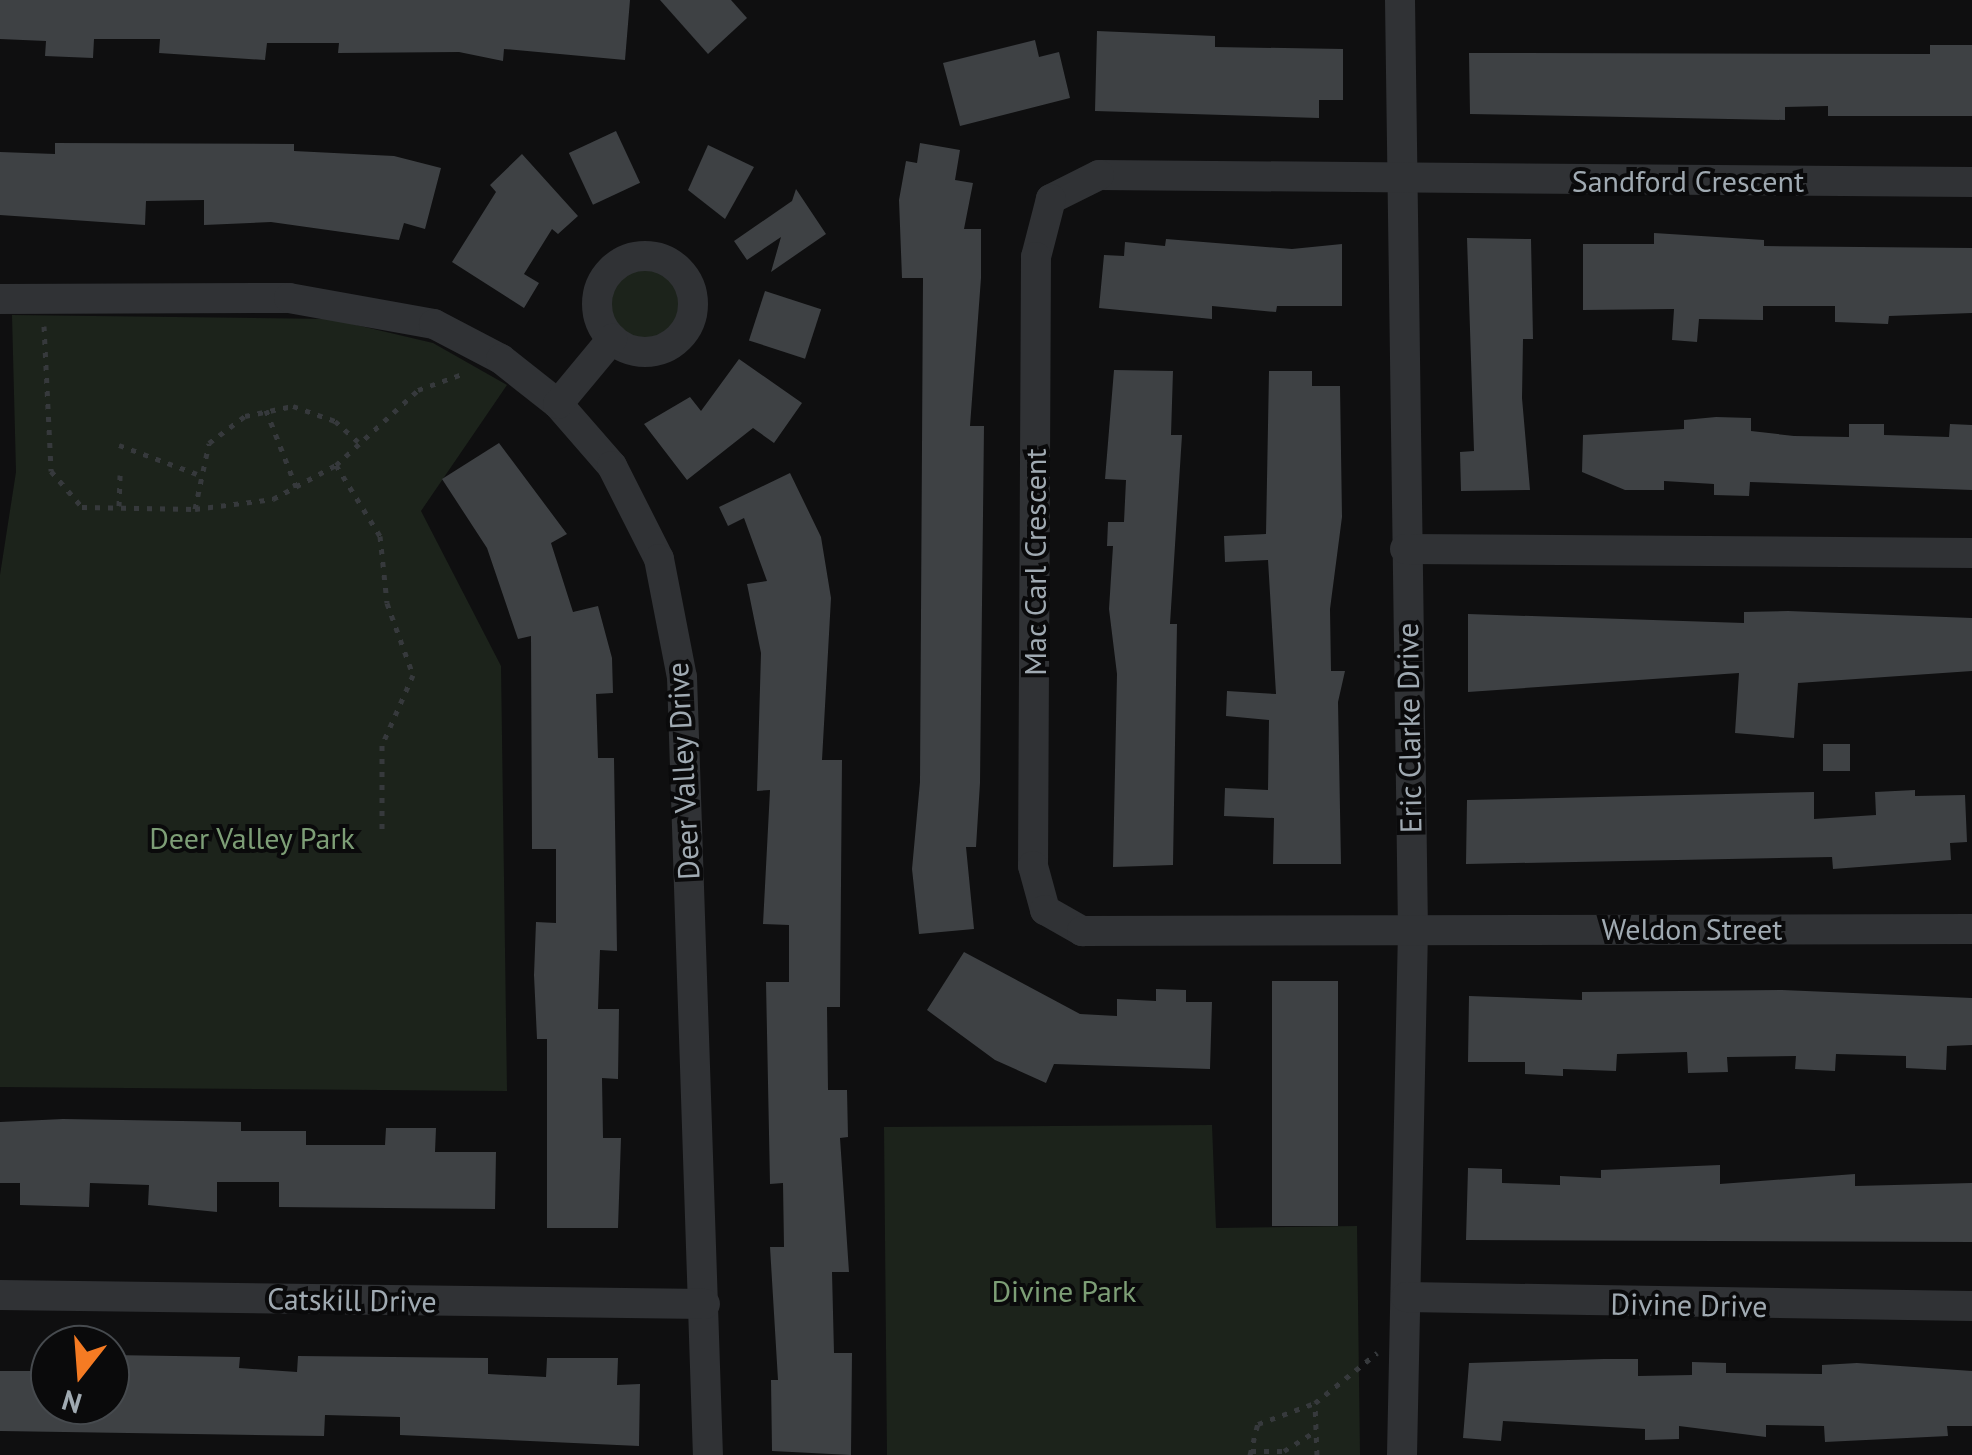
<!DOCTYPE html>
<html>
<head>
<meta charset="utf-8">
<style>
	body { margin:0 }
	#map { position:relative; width:1972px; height:1455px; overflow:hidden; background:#0f0f10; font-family:"PT Sans",sans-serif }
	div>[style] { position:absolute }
	.green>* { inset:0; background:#1c231b }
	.round { border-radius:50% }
	.building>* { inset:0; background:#3e4144; transform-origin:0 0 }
	.path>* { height:5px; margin-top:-2.5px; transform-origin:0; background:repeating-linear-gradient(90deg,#36393c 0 5px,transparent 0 13px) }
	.minor>* { height:30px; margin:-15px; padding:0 15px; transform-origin:15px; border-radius:15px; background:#303235 }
	.minor>.ring { margin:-15px; padding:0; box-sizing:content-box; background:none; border:30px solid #303235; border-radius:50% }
	span { translate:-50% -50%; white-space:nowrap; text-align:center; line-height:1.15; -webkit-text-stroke:8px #0a0a0b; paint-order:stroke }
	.street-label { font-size:30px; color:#a0aab2 }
	.park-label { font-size:30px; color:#7d9e76 }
	.north { position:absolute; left:30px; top:1325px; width:100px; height:100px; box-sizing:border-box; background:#0a0a0b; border:2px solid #464a4e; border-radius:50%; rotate:197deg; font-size:28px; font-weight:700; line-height:40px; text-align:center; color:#a0aab2 }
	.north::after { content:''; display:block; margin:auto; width:35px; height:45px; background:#f57b23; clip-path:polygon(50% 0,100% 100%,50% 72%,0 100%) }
</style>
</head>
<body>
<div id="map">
	<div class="green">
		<i class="round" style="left:610px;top:268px;width:70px;height:70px"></i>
		<i style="clip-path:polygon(12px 315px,331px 319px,433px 343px,507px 385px,421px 511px,501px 666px,507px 1091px,0 1087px,0 575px,16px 472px)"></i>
		<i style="clip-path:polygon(1212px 1125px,1216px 1228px,1357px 1226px,1360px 1455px,887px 1455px,884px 1127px)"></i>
	</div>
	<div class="building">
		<i style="clip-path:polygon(0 0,630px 0,625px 60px,504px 49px,503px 61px,459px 52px,338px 53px,339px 43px,267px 43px,265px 60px,159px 53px,160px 39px,94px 39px,93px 58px,45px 56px,46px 41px,0 39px)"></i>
		<i style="clip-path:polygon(660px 0,731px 0,747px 18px,708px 54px)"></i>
		<i style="clip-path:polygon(1097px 31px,1215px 36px,1215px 47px,1343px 49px,1343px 100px,1319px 100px,1319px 118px,1095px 111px)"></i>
		<i style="clip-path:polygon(1035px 40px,1039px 57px,1059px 52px,1070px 98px,960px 126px,943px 63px)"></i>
		<i style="clip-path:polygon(1930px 45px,1972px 45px,1972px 116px,1828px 116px,1828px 106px,1785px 107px,1785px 120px,1470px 114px,1469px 53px,1930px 54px)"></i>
		<i style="left:616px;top:131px;width:57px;height:52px;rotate:65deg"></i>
		<i style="clip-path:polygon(55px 143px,294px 144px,294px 151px,394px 156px,441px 168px,425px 229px,404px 223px,399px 240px,271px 222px,204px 225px,204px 200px,146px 201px,145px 225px,0 215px,0 152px,55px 154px)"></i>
		<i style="clip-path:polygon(920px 143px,960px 150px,955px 180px,973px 183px,964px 229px,981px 229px,981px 278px,970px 426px,984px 426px,980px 783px,976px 847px,966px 847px,974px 929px,919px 934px,912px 869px,920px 782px,923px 278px,902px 278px,899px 200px,906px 161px,917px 163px)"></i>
		<i style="clip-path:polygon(708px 145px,754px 167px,725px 219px,688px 190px)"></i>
		<i style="clip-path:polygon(522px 154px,578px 216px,558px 234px,552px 229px,524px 274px,539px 283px,524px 308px,452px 262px,496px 192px,490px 185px)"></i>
		<i style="clip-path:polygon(796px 189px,826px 234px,771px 272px,781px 237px,747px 260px,734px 241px,792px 201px)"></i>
		<i style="clip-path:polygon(1654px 233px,1764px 240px,1764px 246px,1972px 248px,1972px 313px,1889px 316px,1888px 324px,1835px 322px,1835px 306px,1763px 306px,1763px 320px,1699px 319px,1697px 342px,1672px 340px,1674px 309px,1583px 310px,1583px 244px,1654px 244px)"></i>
		<i style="clip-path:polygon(1467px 238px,1531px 239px,1533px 339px,1523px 339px,1522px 398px,1530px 490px,1461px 491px,1460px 452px,1474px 451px)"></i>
		<i style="clip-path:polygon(1166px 239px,1292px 249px,1342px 244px,1342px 306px,1277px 306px,1276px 312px,1212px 306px,1212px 319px,1099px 308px,1104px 255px,1124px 256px,1125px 242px,1165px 246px)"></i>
		<i style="left:765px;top:291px;width:59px;height:52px;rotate:18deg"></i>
		<i style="clip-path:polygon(739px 359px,802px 403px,774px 443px,753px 428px,687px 480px,644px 424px,690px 397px,701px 411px)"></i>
		<i style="clip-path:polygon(1114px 370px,1173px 371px,1171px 435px,1182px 435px,1170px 624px,1177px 624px,1173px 865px,1113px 867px,1117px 674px,1109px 609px,1113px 546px,1107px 546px,1108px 522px,1124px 522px,1126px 480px,1105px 479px)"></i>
		<i style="clip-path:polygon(1269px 371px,1312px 371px,1312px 386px,1340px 386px,1342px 517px,1330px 609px,1331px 671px,1345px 671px,1338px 702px,1341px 864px,1273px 864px,1274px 818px,1224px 816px,1225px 788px,1268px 790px,1269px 720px,1226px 716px,1227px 691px,1276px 694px,1268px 560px,1225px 562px,1224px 536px,1266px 534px)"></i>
		<i style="clip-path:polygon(1716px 417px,1751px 418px,1751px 431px,1794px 436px,1849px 437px,1849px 424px,1884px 424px,1884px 435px,1949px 437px,1950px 424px,1972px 425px,1972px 490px,1750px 482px,1749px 496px,1714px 495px,1714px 484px,1664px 481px,1664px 490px,1625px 490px,1582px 472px,1583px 435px,1684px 429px,1684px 420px)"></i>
		<i style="clip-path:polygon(499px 443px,567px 534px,551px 543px,573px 612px,598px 606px,612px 658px,613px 693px,596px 694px,598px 758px,614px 758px,617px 951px,600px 950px,598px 1009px,619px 1009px,618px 1079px,602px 1078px,603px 1138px,621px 1138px,618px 1228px,547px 1228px,547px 1039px,537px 1039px,534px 975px,536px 922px,556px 923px,556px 849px,532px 849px,531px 636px,518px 639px,487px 548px,442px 479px)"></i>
		<i style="clip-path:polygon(790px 473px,821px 537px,831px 598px,822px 760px,842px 760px,840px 1007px,827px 1007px,828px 1090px,847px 1090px,848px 1137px,840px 1138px,849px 1272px,832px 1272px,834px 1353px,852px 1353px,851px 1455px,772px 1451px,771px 1380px,778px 1380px,770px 1247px,784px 1247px,783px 1183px,770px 1184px,766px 982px,789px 982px,789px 925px,763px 924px,770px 790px,757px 791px,761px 653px,747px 584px,767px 581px,744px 518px,728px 526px,719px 507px)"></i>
		<i style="clip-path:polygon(1788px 611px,1972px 618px,1972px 671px,1798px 683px,1794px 738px,1735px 733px,1739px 673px,1468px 692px,1468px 614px,1744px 623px,1744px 612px)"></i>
		<i style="left:1823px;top:744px;width:27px;height:27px"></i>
		<i style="clip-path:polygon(1915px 790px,1915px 796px,1965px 795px,1967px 842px,1950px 843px,1951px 860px,1833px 869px,1832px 857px,1466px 864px,1467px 800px,1814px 792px,1814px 819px,1876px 815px,1875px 792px)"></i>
		<i style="clip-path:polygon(964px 952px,1080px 1014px,1117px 1016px,1117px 999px,1156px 1001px,1156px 989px,1186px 990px,1186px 1002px,1212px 1002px,1210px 1069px,1054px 1064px,1046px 1083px,995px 1060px,927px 1010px)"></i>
		<i style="left:1338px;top:981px;width:245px;height:66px;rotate:90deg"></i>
		<i style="clip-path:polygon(1782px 990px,1972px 998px,1972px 1045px,1947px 1046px,1946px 1070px,1906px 1068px,1906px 1056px,1836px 1054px,1835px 1071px,1795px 1069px,1796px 1056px,1727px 1057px,1728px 1072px,1688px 1073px,1687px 1052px,1617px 1054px,1616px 1071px,1563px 1069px,1563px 1076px,1525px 1074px,1525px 1062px,1468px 1062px,1469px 996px,1582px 1000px,1582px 992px)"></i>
		<i style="clip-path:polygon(63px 1119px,241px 1122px,241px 1131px,306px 1131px,306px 1145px,385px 1145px,386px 1128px,436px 1128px,435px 1152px,496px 1152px,495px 1209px,279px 1207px,279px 1182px,217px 1182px,217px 1212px,148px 1205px,149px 1185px,90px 1183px,89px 1207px,20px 1205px,20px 1183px,0 1183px,0 1122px)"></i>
		<i style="clip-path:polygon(1720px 1165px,1720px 1184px,1855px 1174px,1855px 1186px,1972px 1183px,1972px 1242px,1466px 1240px,1468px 1168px,1502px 1169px,1502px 1183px,1560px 1185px,1560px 1176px,1601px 1178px,1601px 1170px)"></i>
		<i style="clip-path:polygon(110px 1355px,240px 1357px,239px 1368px,297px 1372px,298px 1356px,488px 1358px,488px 1374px,546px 1377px,547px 1358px,618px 1358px,617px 1385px,640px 1384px,639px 1446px,400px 1435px,400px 1417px,325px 1415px,324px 1436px,0 1431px,0 1371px,50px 1371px,50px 1405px,110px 1405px)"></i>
		<i style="clip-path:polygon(1604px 1359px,1638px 1359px,1638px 1376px,1692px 1375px,1692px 1362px,1726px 1363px,1726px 1373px,1822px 1374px,1822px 1365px,1857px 1363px,1972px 1371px,1972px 1426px,1947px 1426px,1948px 1436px,1825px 1442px,1824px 1426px,1766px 1425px,1766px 1437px,1679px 1426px,1679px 1439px,1645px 1440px,1645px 1429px,1503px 1421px,1501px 1441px,1463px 1438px,1469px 1363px)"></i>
	</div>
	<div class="path">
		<i style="left:44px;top:326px;width:145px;rotate:87.2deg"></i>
		<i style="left:51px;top:471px;width:48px;rotate:49.3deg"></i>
		<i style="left:82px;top:507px;width:113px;rotate:1deg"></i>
		<i style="left:195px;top:509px;width:79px;rotate:-7.3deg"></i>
		<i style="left:273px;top:499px;width:72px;rotate:-28.4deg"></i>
		<i style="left:336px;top:465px;width:111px;rotate:-42.4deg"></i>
		<i style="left:418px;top:390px;width:50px;rotate:-19.9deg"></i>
		<i style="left:266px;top:410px;width:85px;rotate:68.6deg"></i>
		<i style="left:119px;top:445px;width:83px;rotate:20.4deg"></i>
		<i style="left:336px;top:465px;width:84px;rotate:58.2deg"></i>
		<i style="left:380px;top:536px;width:67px;rotate:84deg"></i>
		<i style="left:387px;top:603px;width:77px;rotate:70.1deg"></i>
		<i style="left:413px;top:675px;width:77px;rotate:113.9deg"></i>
		<i style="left:382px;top:745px;width:88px;rotate:90deg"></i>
		<i style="left:119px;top:506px;width:31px;rotate:-88deg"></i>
		<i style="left:195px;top:509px;width:67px;rotate:-78deg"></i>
		<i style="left:209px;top:443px;width:45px;rotate:-36.9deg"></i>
		<i style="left:245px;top:416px;width:49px;rotate:-11.8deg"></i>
		<i style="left:293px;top:406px;width:45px;rotate:19.7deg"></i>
		<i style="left:335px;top:421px;width:31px;rotate:42deg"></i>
		<i style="left:1251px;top:1451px;width:33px"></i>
		<i style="left:1284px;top:1451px;width:34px;rotate:-32deg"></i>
		<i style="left:1250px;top:1455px;width:32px;rotate:-76deg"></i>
		<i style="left:1258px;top:1424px;width:61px;rotate:-20.2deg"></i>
		<i style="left:1317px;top:1455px;width:52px;rotate:-92.2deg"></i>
		<i style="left:1315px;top:1403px;width:80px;rotate:-38.9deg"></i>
	</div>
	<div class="minor">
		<i style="left:1400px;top:0;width:930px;rotate:89.2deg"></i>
		<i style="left:1413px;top:930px;width:525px;rotate:91.2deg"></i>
		<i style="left:1972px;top:182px;width:873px;rotate:-179.54deg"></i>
		<i style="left:1099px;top:175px;width:54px;rotate:153.4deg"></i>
		<i style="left:1051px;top:199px;width:60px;rotate:104.5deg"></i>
		<i style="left:1036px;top:257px;width:609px;rotate:90.28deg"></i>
		<i style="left:1033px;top:866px;width:46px;rotate:74.7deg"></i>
		<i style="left:1045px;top:910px;width:43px;rotate:29.6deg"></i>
		<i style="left:1082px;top:931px;width:890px;rotate:-0.13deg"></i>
		<i class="ring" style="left:597px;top:256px;width:66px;height:66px"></i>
		<i style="left:0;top:299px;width:289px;rotate:-0.2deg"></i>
		<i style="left:289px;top:298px;width:147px;rotate:10.2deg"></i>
		<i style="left:434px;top:324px;width:76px;rotate:27.6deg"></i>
		<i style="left:501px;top:359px;width:73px;rotate:38.3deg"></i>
		<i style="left:558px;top:404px;width:82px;rotate:48.9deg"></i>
		<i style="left:612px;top:466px;width:104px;rotate:63.2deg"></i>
		<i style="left:659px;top:559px;width:120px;rotate:79deg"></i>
		<i style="left:682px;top:677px;width:778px;rotate:88.09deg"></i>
		<i style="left:558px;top:404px;width:85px;rotate:-50.3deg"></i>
		<i style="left:1405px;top:549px;width:567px;rotate:0.4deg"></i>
		<i style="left:0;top:1295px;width:705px;rotate:0.73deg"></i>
		<i style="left:1406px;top:1297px;width:566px;rotate:0.91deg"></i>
	</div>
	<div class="street-label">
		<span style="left:1688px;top:181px">Sandford Crescent</span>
		<span style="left:1035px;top:562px;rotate:-90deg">Mac Carl Crescent</span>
		<span style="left:1409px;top:728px;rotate:-91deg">Eric Clarke Drive</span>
		<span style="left:683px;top:771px;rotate:-93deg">Deer Valley Drive</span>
		<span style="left:1692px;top:929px">Weldon Street</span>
		<span style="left:352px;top:1300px;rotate:1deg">Catskill Drive</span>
		<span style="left:1689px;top:1305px;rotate:1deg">Divine Drive</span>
	</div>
	<div class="park-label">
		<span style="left:252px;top:838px">Deer Valley Park</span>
		<span style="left:1064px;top:1291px">Divine Park</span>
	</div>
	<div class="north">N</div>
</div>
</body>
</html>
